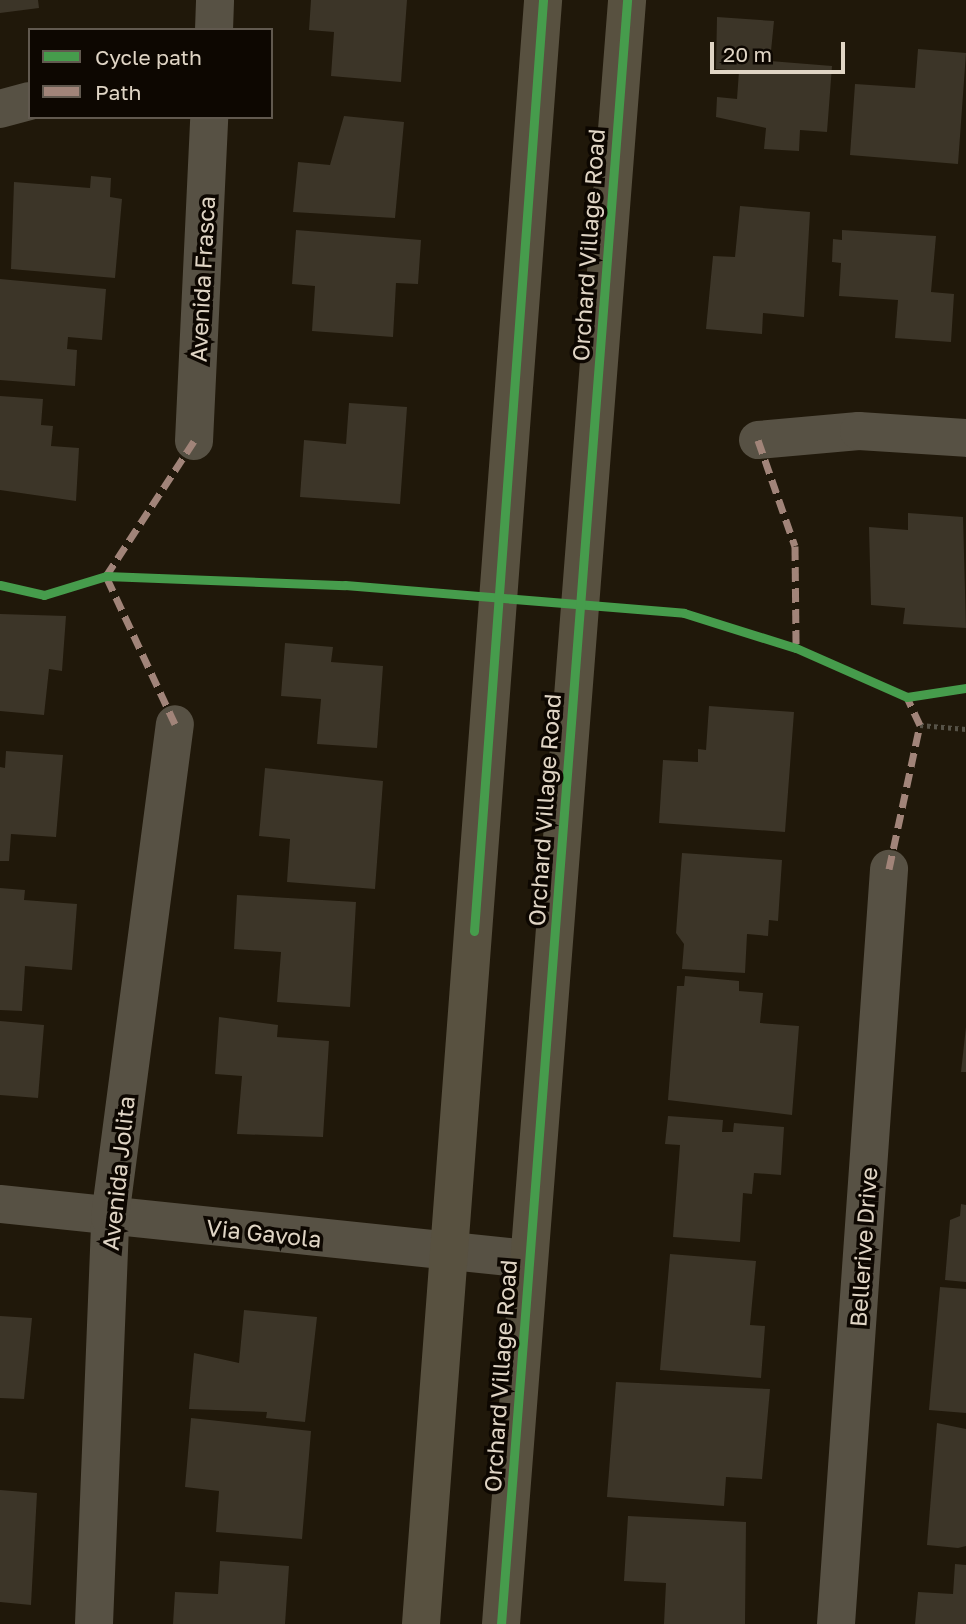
<!DOCTYPE html>
<html>
<head>
<meta charset="utf-8">
<style>
	body { margin:0 }
	#map { position:relative; width:966px; height:1624px; overflow:hidden; background:#20180a; font-family:"Golos Text",sans-serif }
	div>[style] { position:absolute }
	.building>* { inset:0; background:#3c3528 }
	.path>* { height:4.5px; margin-top:-2.25px; transform-origin:0; background:repeating-linear-gradient(90deg,#565247 0 3.5px,transparent 0 7px) }
	.minor>* { height:38px; margin:-19px; padding:0 19px; transform-origin:19px; border-radius:19px; background:#575144 }
	.major>* { height:38px; margin:-19px; padding:0 19px; transform-origin:19px; border-radius:19px; background:#585140 }
	.path-bridge>* { height:4.5px; margin-top:-2.25px; transform-origin:0; background:repeating-linear-gradient(90deg,#565247 0 3.5px,transparent 0 7px) }
	.quiet>* { height:7px; margin-top:-3.5px; transform-origin:0; background:repeating-linear-gradient(90deg,#a18479 0 14px,transparent 0 21px) }
	.cycleway>* { height:9px; margin:-4.5px; padding:0 4.5px; transform-origin:4.5px; border-radius:4.5px; background:#469c4c }
	span { translate:-50% -50%; white-space:nowrap; text-align:center; line-height:1.15; -webkit-text-stroke:7px #0d0701; paint-order:stroke }
	.street-label { font-size:23px; color:#e0d5c5 }
	.legend { position:absolute; left:28px; top:28px; width:245px; height:91px; box-sizing:border-box; background:#0d0701; border:2px solid #61594f; margin:0; padding:9px 12px; list-style:none; font-size:21px; color:#e0d5c5 }
	.legend li { display:flex; align-items:center; gap:14px; height:35px }
	.legend b { width:35px; border:2px solid #61594f }
	.scale { position:absolute; left:710px; top:42px; width:135px; height:32px; box-sizing:border-box; border:4px solid #e0d5c5; border-top:0; padding-left:9px; font-size:21px; line-height:24px; white-space:nowrap; color:#e0d5c5; -webkit-text-stroke:5px #0d0701; paint-order:stroke }
</style>
</head>
<body>
<div id="map">
	<div class="building">
		<i style="clip-path:polygon(0 0,38px 0,39px 8px,0 13px)"></i>
		<i style="clip-path:polygon(311px 0,407px 0,401px 82px,331px 76px,334px 32px,309px 30px)"></i>
		<i style="clip-path:polygon(717px 17px,774px 21px,770px 61px,832px 66px,827px 132px,800px 130px,799px 151px,764px 149px,766px 128px,716px 117px,717px 97px,737px 99px,739px 71px,716px 69px)"></i>
		<i style="clip-path:polygon(918px 49px,966px 53px,958px 164px,850px 155px,855px 84px,915px 88px)"></i>
		<i style="clip-path:polygon(344px 116px,404px 122px,395px 218px,293px 212px,298px 162px,330px 165px)"></i>
		<i style="clip-path:polygon(91px 176px,111px 178px,110px 197px,122px 199px,115px 278px,11px 269px,14px 182px,90px 188px)"></i>
		<i style="clip-path:polygon(740px 206px,810px 212px,804px 317px,763px 313px,762px 334px,706px 329px,713px 256px,735px 257px)"></i>
		<i style="clip-path:polygon(296px 230px,421px 240px,418px 284px,396px 283px,393px 337px,312px 331px,315px 286px,292px 284px)"></i>
		<i style="clip-path:polygon(842px 230px,936px 236px,931px 292px,954px 294px,951px 342px,895px 338px,898px 300px,839px 296px,841px 263px,832px 262px,833px 239px,842px 240px)"></i>
		<i style="clip-path:polygon(0 279px,106px 289px,102px 340px,68px 337px,67px 349px,77px 350px,75px 386px,0 380px)"></i>
		<i style="clip-path:polygon(0 396px,43px 399px,41px 425px,53px 426px,51px 446px,79px 448px,76px 501px,0 490px)"></i>
		<i style="clip-path:polygon(349px 403px,407px 407px,400px 504px,300px 497px,304px 440px,346px 444px)"></i>
		<i style="clip-path:polygon(908px 513px,963px 517px,966px 628px,903px 624px,905px 608px,871px 605px,869px 527px,908px 530px)"></i>
		<i style="clip-path:polygon(0 614px,66px 616px,62px 671px,49px 669px,44px 715px,0 711px)"></i>
		<i style="clip-path:polygon(285px 643px,333px 647px,331px 662px,383px 666px,377px 748px,317px 744px,321px 699px,281px 696px)"></i>
		<i style="clip-path:polygon(709px 706px,794px 712px,785px 832px,659px 823px,663px 760px,698px 762px,698px 749px,706px 750px)"></i>
		<i style="clip-path:polygon(6px 751px,63px 755px,56px 837px,11px 834px,9px 861px,0 861px,0 767px,5px 768px)"></i>
		<i style="clip-path:polygon(265px 768px,383px 781px,375px 889px,287px 882px,290px 839px,259px 836px)"></i>
		<i style="clip-path:polygon(682px 853px,782px 860px,778px 921px,769px 920px,768px 936px,747px 934px,745px 973px,682px 969px,684px 944px,676px 933px)"></i>
		<i style="clip-path:polygon(0 888px,25px 890px,24px 900px,77px 904px,72px 970px,25px 966px,22px 1011px,0 1010px)"></i>
		<i style="clip-path:polygon(237px 895px,356px 902px,350px 1007px,277px 1002px,281px 952px,234px 949px)"></i>
		<i style="clip-path:polygon(685px 976px,739px 981px,739px 991px,763px 993px,760px 1023px,799px 1026px,792px 1115px,668px 1100px,677px 986px,684px 986px)"></i>
		<i style="clip-path:polygon(219px 1017px,278px 1025px,277px 1037px,329px 1041px,323px 1137px,237px 1134px,242px 1076px,215px 1074px)"></i>
		<i style="clip-path:polygon(0 1021px,44px 1025px,38px 1098px,0 1095px)"></i>
		<i style="clip-path:polygon(966px 1027px,966px 1072px,961px 1072px)"></i>
		<i style="clip-path:polygon(668px 1116px,723px 1120px,722px 1132px,733px 1132px,734px 1123px,784px 1127px,781px 1175px,754px 1173px,752px 1194px,743px 1193px,740px 1242px,673px 1237px,680px 1145px,665px 1144px)"></i>
		<i style="clip-path:polygon(961px 1204px,966px 1205px,966px 1282px,945px 1280px,950px 1220px,960px 1216px)"></i>
		<i style="clip-path:polygon(670px 1254px,756px 1261px,750px 1325px,765px 1326px,761px 1378px,660px 1370px)"></i>
		<i style="clip-path:polygon(940px 1287px,966px 1289px,966px 1413px,929px 1410px)"></i>
		<i style="clip-path:polygon(244px 1310px,317px 1317px,305px 1422px,266px 1418px,267px 1412px,189px 1409px,194px 1353px,239px 1363px)"></i>
		<i style="clip-path:polygon(0 1316px,32px 1318px,24px 1399px,0 1398px)"></i>
		<i style="clip-path:polygon(616px 1382px,770px 1389px,762px 1479px,726px 1477px,724px 1506px,607px 1497px)"></i>
		<i style="clip-path:polygon(191px 1418px,311px 1431px,302px 1539px,216px 1532px,219px 1491px,185px 1487px)"></i>
		<i style="clip-path:polygon(937px 1423px,966px 1429px,966px 1546px,958px 1548px,927px 1545px)"></i>
		<i style="clip-path:polygon(0 1490px,37px 1493px,31px 1605px,0 1602px)"></i>
		<i style="clip-path:polygon(628px 1516px,746px 1522px,745px 1624px,664px 1624px,666px 1583px,624px 1581px)"></i>
		<i style="clip-path:polygon(220px 1561px,289px 1566px,285px 1624px,173px 1624px,175px 1592px,218px 1594px)"></i>
		<i style="clip-path:polygon(955px 1564px,966px 1565px,966px 1624px,915px 1624px,918px 1592px,953px 1594px)"></i>
	</div>
	<div class="path">
		<i style="left:0;top:585px;width:45px;rotate:12.8deg"></i>
		<i style="left:44px;top:595px;width:65px;rotate:-17deg"></i>
		<i style="left:106px;top:576px;width:239px;rotate:2.2deg"></i>
		<i style="left:684px;top:613px;width:117px;rotate:17.4deg"></i>
		<i style="left:796px;top:648px;width:121px;rotate:23.8deg"></i>
		<i style="left:920px;top:725px;width:46px;rotate:5deg"></i>
	</div>
	<div class="minor">
		<i style="left:214px;top:30px;width:30px;rotate:-88deg"></i>
		<i style="left:0;top:109px;width:31px;rotate:-15deg"></i>
		<i style="left:758px;top:440px;width:101px;rotate:-5.1deg"></i>
		<i style="left:859px;top:431px;width:107px;rotate:3.7deg"></i>
		<i style="left:194px;top:441px;width:324px;rotate:-87.3deg"></i>
		<i style="left:0;top:1204px;width:531px;rotate:5.95deg"></i>
		<i style="left:94px;top:1624px;width:407px;rotate:-87.7deg"></i>
		<i style="left:110px;top:1217px;width:497px;rotate:-82.5deg"></i>
		<i style="left:836px;top:1624px;width:757px;rotate:-85.98deg"></i>
	</div>
	<div class="major">
		<i style="left:421px;top:1624px;width:1629px;rotate:-85.7deg"></i>
		<i style="left:501px;top:1624px;width:1629px;rotate:-85.56deg"></i>
	</div>
	<div class="path-bridge">
		<i style="left:345px;top:585px;width:340px;rotate:4.7deg"></i>
	</div>
	<div class="quiet">
		<i style="left:758px;top:440px;width:112px;rotate:70.8deg"></i>
		<i style="left:795px;top:546px;width:102px;rotate:89.4deg"></i>
		<i style="left:175px;top:724px;width:163px;rotate:-115deg"></i>
		<i style="left:106px;top:576px;width:161px;rotate:-56.9deg"></i>
		<i style="left:889px;top:869px;width:147px;rotate:-77.9deg"></i>
		<i style="left:920px;top:725px;width:31px;rotate:-115deg"></i>
	</div>
	<div class="cycleway">
		<i style="left:0;top:585px;width:45px;rotate:12.8deg"></i>
		<i style="left:44px;top:595px;width:65px;rotate:-17deg"></i>
		<i style="left:106px;top:576px;width:239px;rotate:2.2deg"></i>
		<i style="left:345px;top:585px;width:340px;rotate:4.7deg"></i>
		<i style="left:684px;top:613px;width:117px;rotate:17.4deg"></i>
		<i style="left:796px;top:648px;width:121px;rotate:23.8deg"></i>
		<i style="left:907px;top:697px;width:60px;rotate:-8.7deg"></i>
		<i style="left:474px;top:931px;width:934px;rotate:-85.76deg"></i>
		<i style="left:501px;top:1624px;width:1629px;rotate:-85.56deg"></i>
	</div>
	<div class="street-label">
		<span style="left:588px;top:245px;rotate:-86deg">Orchard Village Road</span>
		<span style="left:202px;top:279px;rotate:-87deg">Avenida Frasca</span>
		<span style="left:544px;top:810px;rotate:-86deg">Orchard Village Road</span>
		<span style="left:118px;top:1173px;rotate:-84deg">Avenida Jolita</span>
		<span style="left:264px;top:1233px;rotate:6deg">Via Gavola</span>
		<span style="left:863px;top:1247px;rotate:-86deg">Bellerive Drive</span>
		<span style="left:500px;top:1376px;rotate:-86deg">Orchard Village Road</span>
	</div>
	<ul class="legend">
	<li><b style="height:9px;background:#469c4c"></b>Cycle path</li>
	<li><b style="height:9px;background:#a18479"></b>Path</li>
	</ul>
	<div class="scale">20 m</div>
</div>
</body>
</html>
